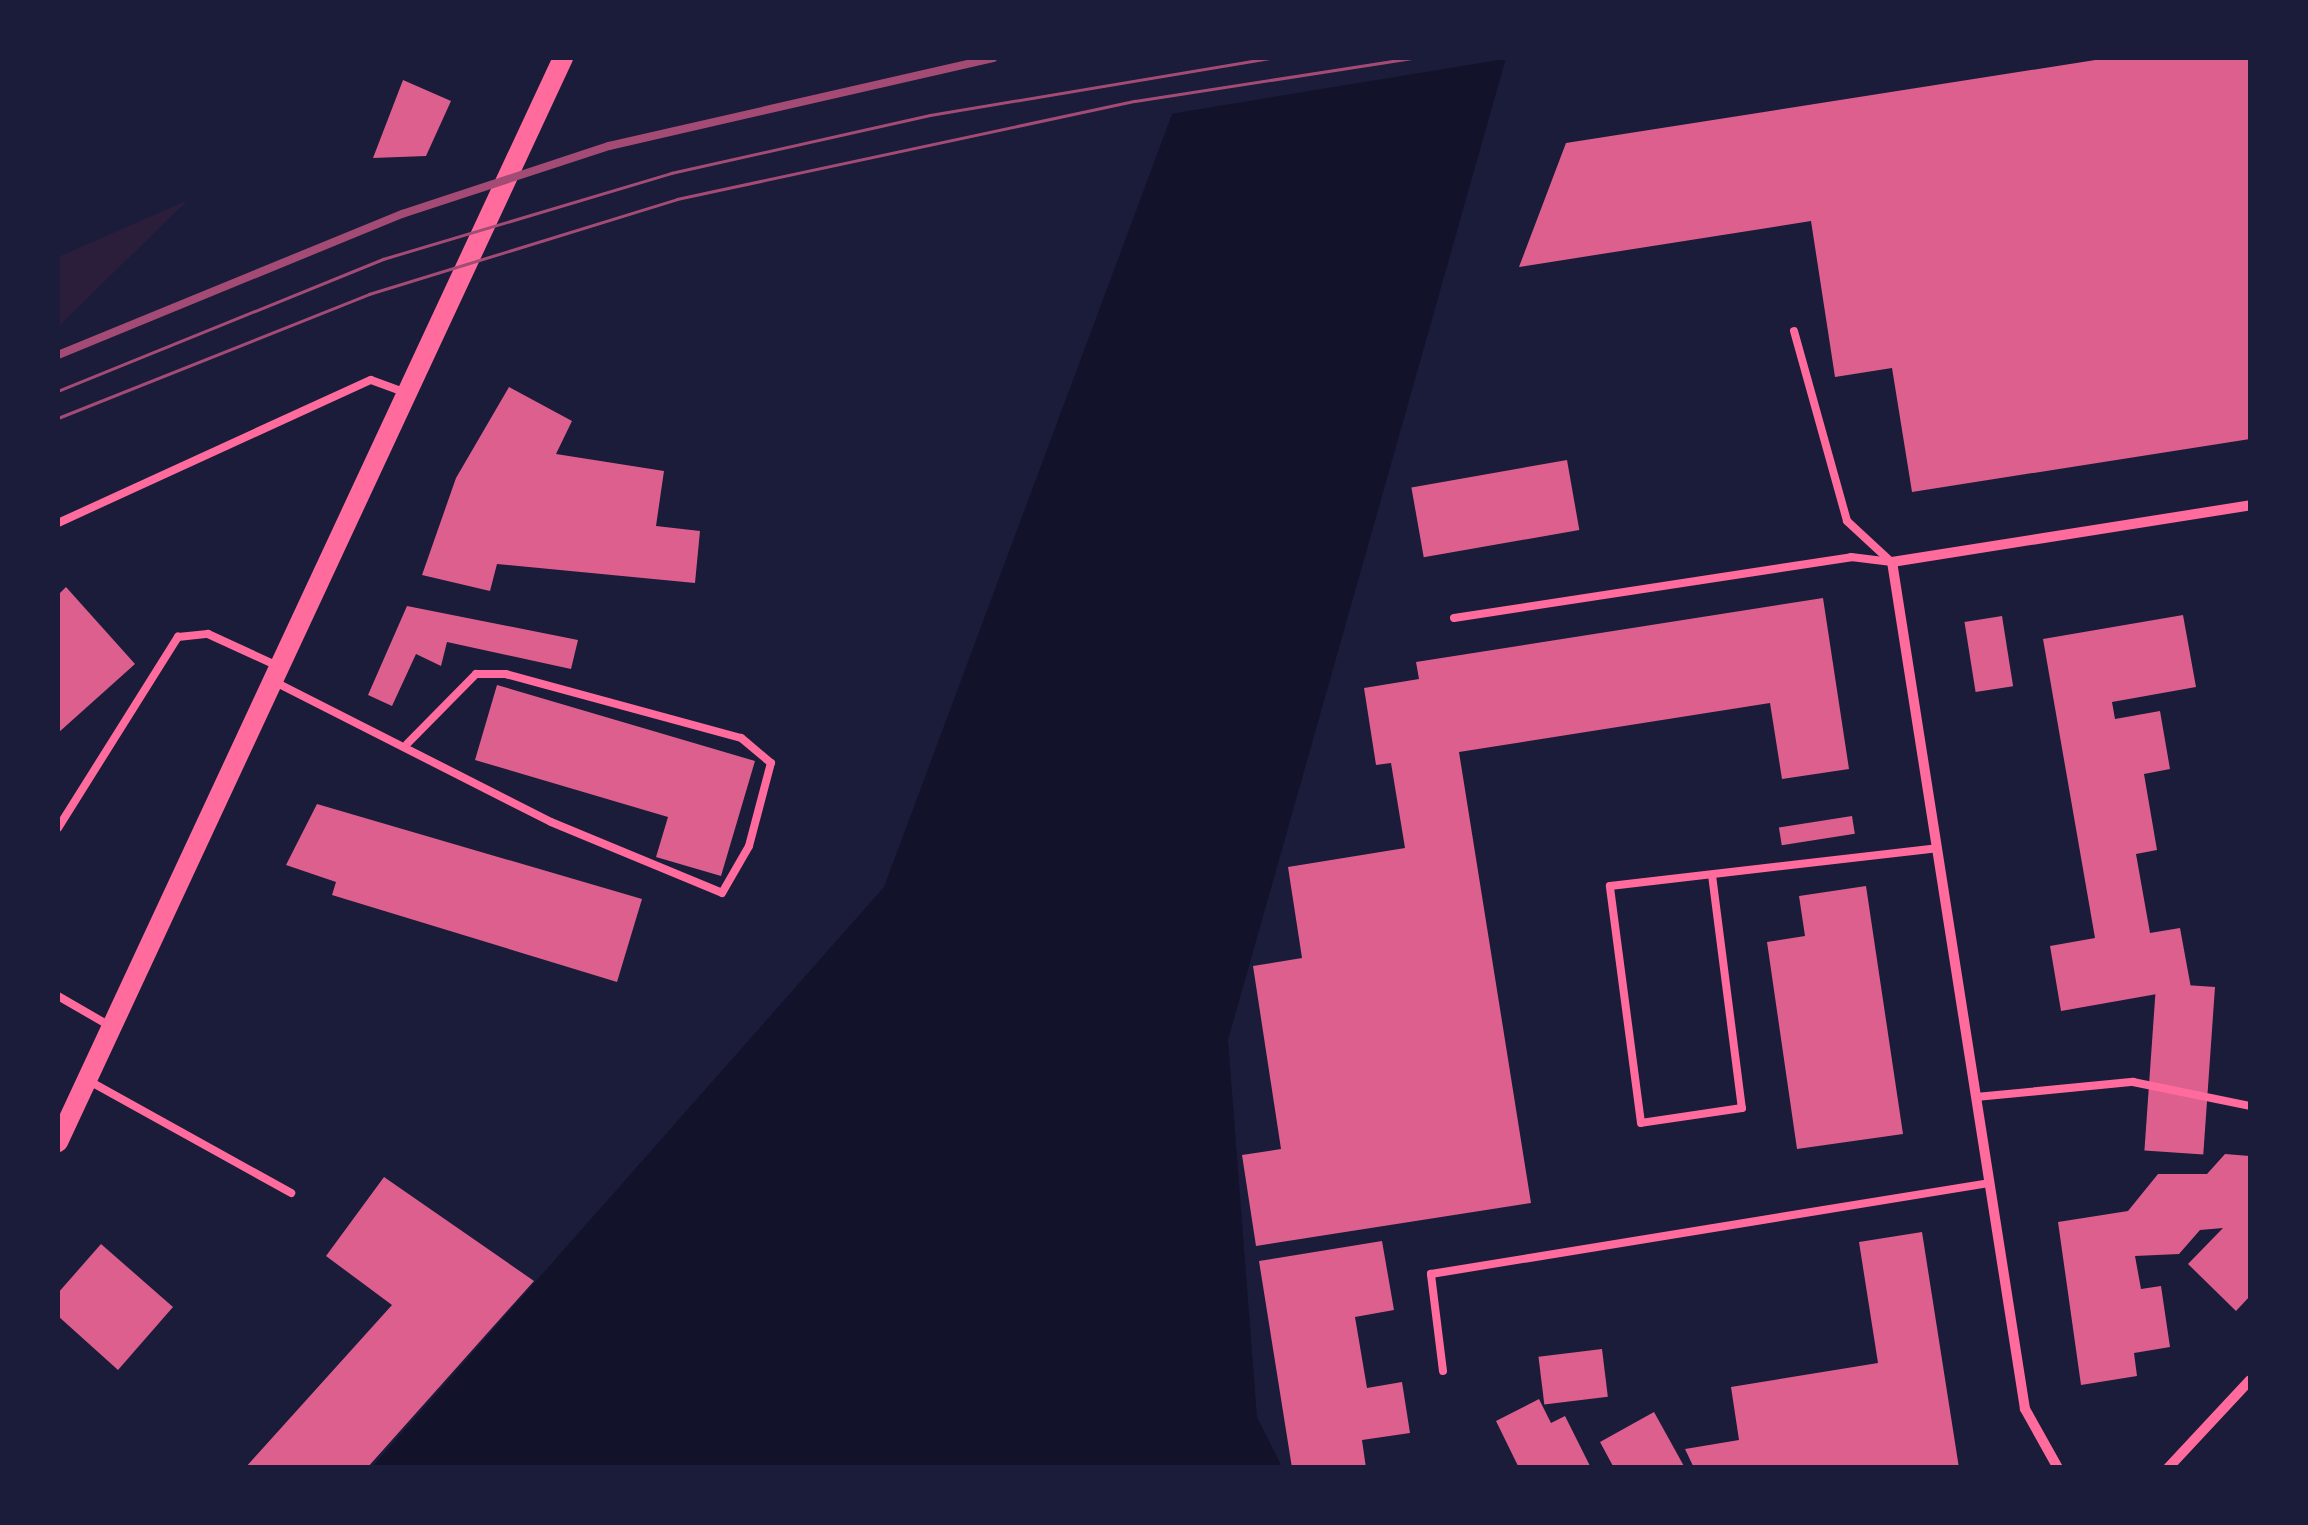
<!DOCTYPE html>
<html>
<head>
<meta charset="utf-8">
<style>
	body { margin:0 }
	#map { position:relative; width:2308px; height:1525px; overflow:hidden; background:#1b1b3a; font-family:Manrope,sans-serif }
	div>[style] { position:absolute }
	.green>* { inset:0; background:#2a1e3b }
	.water>* { inset:0; background:#12122b }
	.pier>* { inset:0; background:#1b1b3a }
	.building>* { inset:0; background:#dd5f8e; transform-origin:0 0 }
	.service>* { height:8px; margin:-4px; padding:0 4px; transform-origin:4px; border-radius:4px; background:#ff6b9d }
	.minor>* { height:10px; margin:-5px; padding:0 5px; transform-origin:5px; border-radius:5px; background:#ff6b9d }
	.secondary>* { height:20px; margin:-10px; padding:0 10px; transform-origin:10px; border-radius:10px; background:#ff6b9d }
	.tram>* { height:2.5px; margin:-1.25px; padding:0 1.25px; transform-origin:1.25px; border-radius:1.25px; background:#a44b75 }
	.rail>* { height:8px; margin:-4px; padding:0 4px; transform-origin:4px; border-radius:4px; background:#a44b75 }
	span { translate:-50% -50%; white-space:nowrap; text-align:center; line-height:1.15; -webkit-text-stroke:10px #1b1b3a; paint-order:stroke }
	.frame { position:absolute; inset:0; border:60px solid #1b1b3a; pointer-events:none }
</style>
</head>
<body>
<div id="map">
	<div class="green">
		<i style="clip-path:polygon(188px 200px,58px 327px,58px 257px)"></i>
	</div>
	<div class="water">
		<i style="clip-path:polygon(1193px 58px,1506px 58px,1228px 1040px,1257px 1417px,1282px 1467px,371px 1468px,884px 887px)"></i>
	</div>
	<div class="pier">
		<i style="clip-path:polygon(1187px 58px,1511px 58px,1170px 114px)"></i>
	</div>
	<div class="building">
		<i style="clip-path:polygon(2108px 58px,2250px 58px,2250px 439px,1912px 492px,1892px 368px,1835px 377px,1811px 221px,1519px 267px,1566px 143px)"></i>
		<i style="clip-path:polygon(403px 80px,451px 101px,426px 156px,373px 158px)"></i>
		<i style="clip-path:polygon(509px 387px,572px 421px,556px 454px,664px 471px,656px 526px,700px 531px,695px 583px,497px 564px,490px 591px,422px 575px,456px 478px)"></i>
		<i style="left:1567px;top:460px;width:71px;height:158px;rotate:80deg"></i>
		<i style="clip-path:polygon(66px 587px,135px 664px,58px 733px,58px 595px)"></i>
		<i style="clip-path:polygon(1823px 598px,1849px 769px,1782px 779px,1770px 703px,1459px 752px,1531px 1203px,1256px 1246px,1242px 1155px,1281px 1149px,1253px 966px,1302px 958px,1288px 867px,1405px 848px,1391px 763px,1376px 765px,1364px 688px,1419px 679px,1416px 662px)"></i>
		<i style="clip-path:polygon(407px 606px,578px 640px,571px 669px,447px 642px,441px 666px,416px 654px,392px 706px,368px 695px)"></i>
		<i style="clip-path:polygon(2183px 615px,2196px 687px,2112px 702px,2115px 719px,2160px 711px,2170px 769px,2144px 774px,2157px 850px,2136px 854px,2150px 933px,2180px 928px,2191px 988px,2061px 1011px,2050px 946px,2095px 938px,2043px 639px)"></i>
		<i style="left:2002px;top:616px;width:71px;height:38px;rotate:81deg"></i>
		<i style="clip-path:polygon(497px 685px,755px 761px,721px 876px,656px 857px,668px 817px,475px 760px)"></i>
		<i style="clip-path:polygon(317px 804px,642px 899px,617px 982px,332px 895px,336px 882px,286px 865px)"></i>
		<i style="left:1852px;top:816px;width:18px;height:74px;rotate:81deg"></i>
		<i style="clip-path:polygon(1866px 886px,1903px 1134px,1797px 1149px,1767px 942px,1805px 936px,1799px 896px)"></i>
		<i style="left:2215px;top:987px;width:168px;height:59px;rotate:94deg"></i>
		<i style="clip-path:polygon(2225px 1154px,2250px 1156px,2250px 1296px,2236px 1311px,2188px 1264px,2223px 1228px,2200px 1230px,2179px 1254px,2135px 1256px,2141px 1289px,2161px 1286px,2170px 1347px,2134px 1353px,2137px 1376px,2081px 1385px,2058px 1222px,2128px 1211px,2158px 1174px,2207px 1174px)"></i>
		<i style="clip-path:polygon(384px 1177px,534px 1281px,367px 1468px,245px 1468px,392px 1305px,326px 1256px)"></i>
		<i style="clip-path:polygon(1922px 1232px,1959px 1468px,1694px 1468px,1685px 1449px,1739px 1440px,1731px 1387px,1878px 1363px,1859px 1242px)"></i>
		<i style="clip-path:polygon(1382px 1241px,1394px 1310px,1355px 1317px,1367px 1388px,1402px 1382px,1410px 1433px,1362px 1440px,1366px 1468px,1292px 1468px,1259px 1261px)"></i>
		<i style="clip-path:polygon(101px 1244px,173px 1307px,118px 1370px,58px 1316px,58px 1293px)"></i>
		<i style="left:1602px;top:1349px;width:48px;height:64px;rotate:83deg"></i>
		<i style="clip-path:polygon(1539px 1399px,1551px 1423px,1565px 1416px,1591px 1468px,1519px 1468px,1496px 1421px)"></i>
		<i style="clip-path:polygon(1654px 1412px,1685px 1468px,1614px 1468px,1600px 1442px)"></i>
	</div>
	<div class="service">
		<i style="left:1794px;top:331px;width:197px;rotate:74.4deg"></i>
		<i style="left:1847px;top:521px;width:56px;rotate:42.8deg"></i>
		<i style="left:58px;top:523px;width:344px;rotate:-24.6deg"></i>
		<i style="left:371px;top:380px;width:37px;rotate:20deg"></i>
		<i style="left:1454px;top:618px;width:402px;rotate:-8.7deg"></i>
		<i style="left:1851px;top:557px;width:41px;rotate:7deg"></i>
		<i style="left:275px;top:682px;width:309px;rotate:26.9deg"></i>
		<i style="left:551px;top:822px;width:185px;rotate:22.5deg"></i>
		<i style="left:722px;top:893px;width:54px;rotate:-60.1deg"></i>
		<i style="left:749px;top:846px;width:86px;rotate:-75.2deg"></i>
		<i style="left:771px;top:763px;width:39px;rotate:-140deg"></i>
		<i style="left:741px;top:738px;width:244px;rotate:-164.8deg"></i>
		<i style="left:506px;top:674px;width:30px;rotate:180deg"></i>
		<i style="left:476px;top:674px;width:98px;rotate:134.6deg"></i>
		<i style="left:58px;top:828px;width:226px;rotate:-57.9deg"></i>
		<i style="left:178px;top:637px;width:30px;rotate:-6deg"></i>
		<i style="left:208px;top:634px;width:77px;rotate:24.6deg"></i>
		<i style="left:1712px;top:875px;width:235px;rotate:82.7deg"></i>
		<i style="left:1742px;top:1108px;width:102px;rotate:171.6deg"></i>
		<i style="left:1641px;top:1123px;width:239px;rotate:-97.5deg"></i>
		<i style="left:1610px;top:886px;width:329px;rotate:-6.6deg"></i>
		<i style="left:58px;top:996px;width:60px;rotate:30deg"></i>
		<i style="left:91px;top:1082px;width:229px;rotate:29deg"></i>
		<i style="left:1976px;top:1097px;width:158px;rotate:-5.5deg"></i>
		<i style="left:2133px;top:1082px;width:119px;rotate:11.6deg"></i>
		<i style="left:1443px;top:1371px;width:98px;rotate:-97.1deg"></i>
		<i style="left:1431px;top:1274px;width:565px;rotate:-9.26deg"></i>
	</div>
	<div class="minor">
		<i style="left:2058px;top:1468px;width:68px;rotate:-119.2deg"></i>
		<i style="left:2025px;top:1409px;width:857px;rotate:-98.92deg"></i>
		<i style="left:1892px;top:562px;width:363px;rotate:-9deg"></i>
		<i style="left:2168px;top:1468px;width:120px;rotate:-47deg"></i>
	</div>
	<div class="secondary">
		<i style="left:58px;top:1142px;width:1196px;rotate:-65.02deg"></i>
	</div>
	<div class="tram">
		<i style="left:58px;top:391px;width:351px;rotate:-22.1deg"></i>
		<i style="left:383px;top:259px;width:301px;rotate:-16.6deg"></i>
		<i style="left:671px;top:173px;width:265px;rotate:-12.6deg"></i>
		<i style="left:930px;top:115px;width:346px;rotate:-9.5deg"></i>
		<i style="left:58px;top:418px;width:335px;rotate:-21.7deg"></i>
		<i style="left:369px;top:294px;width:322px;rotate:-17.1deg"></i>
		<i style="left:677px;top:199px;width:468px;rotate:-12.1deg"></i>
		<i style="left:1135px;top:101px;width:280px;rotate:-8.8deg"></i>
	</div>
	<div class="rail">
		<i style="left:58px;top:355px;width:372px;rotate:-22.3deg"></i>
		<i style="left:402px;top:214px;width:218px;rotate:-18.2deg"></i>
		<i style="left:609px;top:146px;width:394px;rotate:-12.9deg"></i>
	</div>
	<div class="frame"></div>
</div>
</body>
</html>
